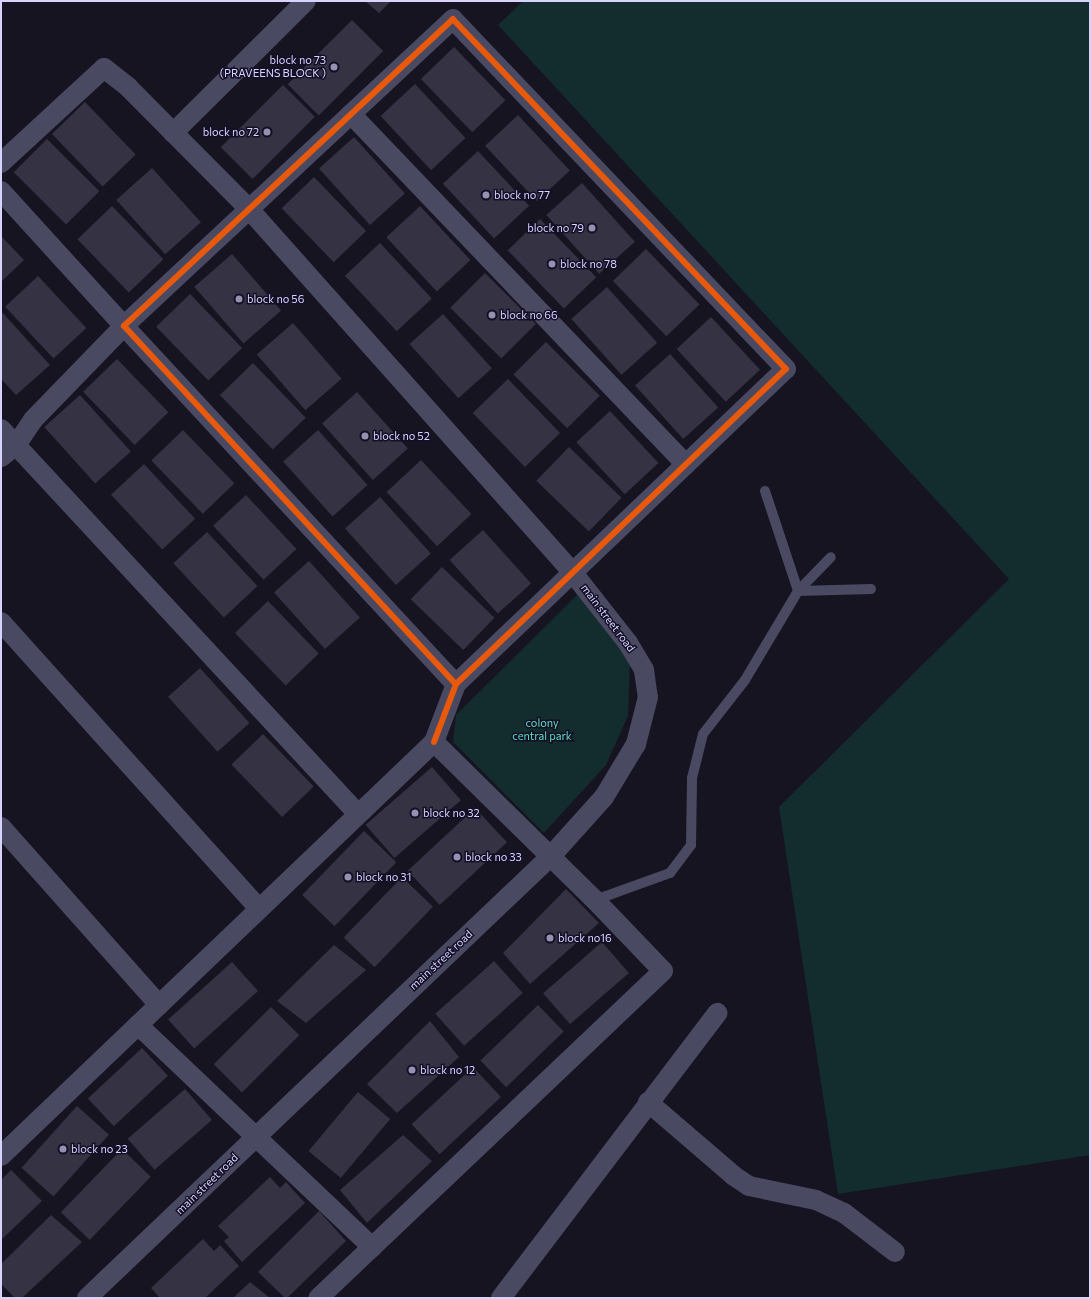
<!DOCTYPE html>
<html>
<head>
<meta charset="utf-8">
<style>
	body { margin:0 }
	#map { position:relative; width:1091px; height:1299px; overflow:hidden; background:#161421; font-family:Commissioner,sans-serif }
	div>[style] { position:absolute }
	.green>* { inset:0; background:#132c2d }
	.building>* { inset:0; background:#343243; transform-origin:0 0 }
	.service>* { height:10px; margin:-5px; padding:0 5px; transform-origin:5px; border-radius:5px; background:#4a4962 }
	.minor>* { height:20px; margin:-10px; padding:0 10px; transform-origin:10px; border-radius:10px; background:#4a4962 }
	.cycleway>* { height:6px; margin:-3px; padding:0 3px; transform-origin:3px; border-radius:3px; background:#e8590c }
	.dots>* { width:11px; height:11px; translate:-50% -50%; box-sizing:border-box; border:2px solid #130f26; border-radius:50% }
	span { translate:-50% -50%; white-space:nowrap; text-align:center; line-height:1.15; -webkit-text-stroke:3px #130f26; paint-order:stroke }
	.poi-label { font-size:11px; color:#d9d4ff }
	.right { translate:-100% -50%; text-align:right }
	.left { translate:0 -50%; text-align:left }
	.street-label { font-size:11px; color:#d9d4ff }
	.park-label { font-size:11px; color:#5fe0c0 }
	.frame { position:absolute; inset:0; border:2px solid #d9d4ff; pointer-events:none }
</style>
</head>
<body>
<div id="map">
	<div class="green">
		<i style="clip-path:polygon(523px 1px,1090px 1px,1090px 1155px,838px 1194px,779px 807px,1009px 579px,498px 25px)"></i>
		<i style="clip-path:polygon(578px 594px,630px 661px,628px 716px,606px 765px,544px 833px,453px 742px,456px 715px)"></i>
	</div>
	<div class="building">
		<i style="clip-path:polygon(365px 1px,391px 1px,379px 13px)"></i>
		<i style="left:352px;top:20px;width:44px;height:91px;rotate:45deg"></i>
		<i style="left:454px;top:47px;width:74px;height:46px;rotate:46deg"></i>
		<i style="left:415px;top:84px;width:74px;height:47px;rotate:47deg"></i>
		<i style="left:283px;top:85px;width:45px;height:88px;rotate:45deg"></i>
		<i style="left:85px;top:102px;width:73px;height:46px;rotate:46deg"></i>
		<i style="left:518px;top:115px;width:76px;height:45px;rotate:47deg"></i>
		<i style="left:354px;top:137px;width:76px;height:47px;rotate:48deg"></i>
		<i style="left:47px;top:139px;width:74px;height:47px;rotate:45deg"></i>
		<i style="left:478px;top:151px;width:75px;height:48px;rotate:47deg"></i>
		<i style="left:152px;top:168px;width:73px;height:48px;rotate:48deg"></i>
		<i style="left:314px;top:177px;width:75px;height:45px;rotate:46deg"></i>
		<i style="left:582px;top:183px;width:79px;height:48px;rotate:48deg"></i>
		<i style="left:112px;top:206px;width:74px;height:48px;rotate:46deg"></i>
		<i style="left:420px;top:206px;width:74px;height:46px;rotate:47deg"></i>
		<i style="left:540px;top:219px;width:81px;height:45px;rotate:46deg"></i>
		<i style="clip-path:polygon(1px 236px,24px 260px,1px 282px)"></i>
		<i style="left:380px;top:243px;width:76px;height:48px;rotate:47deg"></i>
		<i style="left:646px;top:249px;width:77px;height:46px;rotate:46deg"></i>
		<i style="left:232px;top:254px;width:75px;height:50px;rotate:49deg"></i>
		<i style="left:485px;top:273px;width:72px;height:49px;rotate:45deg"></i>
		<i style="left:38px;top:276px;width:71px;height:45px;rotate:47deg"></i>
		<i style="left:607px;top:287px;width:75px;height:48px;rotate:48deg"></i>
		<i style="left:190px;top:294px;width:75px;height:47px;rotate:46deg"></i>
		<i style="clip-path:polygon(1px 311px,50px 365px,16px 395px,1px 379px)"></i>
		<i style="left:443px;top:314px;width:73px;height:45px;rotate:48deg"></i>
		<i style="left:711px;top:317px;width:72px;height:47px;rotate:47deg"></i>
		<i style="left:293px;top:323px;width:74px;height:48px;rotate:49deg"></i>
		<i style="left:546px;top:342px;width:76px;height:46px;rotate:45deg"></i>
		<i style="left:670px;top:354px;width:72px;height:47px;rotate:48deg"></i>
		<i style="left:117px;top:359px;width:74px;height:47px;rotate:46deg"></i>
		<i style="left:253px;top:363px;width:76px;height:46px;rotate:46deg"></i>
		<i style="left:508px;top:379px;width:75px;height:49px;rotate:46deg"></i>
		<i style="left:357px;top:392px;width:76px;height:47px;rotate:48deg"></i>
		<i style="left:80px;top:395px;width:76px;height:48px;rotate:48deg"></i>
		<i style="left:610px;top:411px;width:71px;height:46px;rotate:47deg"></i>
		<i style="left:183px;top:430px;width:74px;height:44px;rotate:46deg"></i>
		<i style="left:318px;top:430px;width:74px;height:47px;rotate:48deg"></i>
		<i style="left:569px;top:447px;width:73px;height:47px;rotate:44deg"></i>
		<i style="left:421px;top:460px;width:74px;height:47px;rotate:47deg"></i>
		<i style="left:144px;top:464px;width:75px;height:45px;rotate:47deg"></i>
		<i style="left:246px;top:495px;width:74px;height:45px;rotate:47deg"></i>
		<i style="left:380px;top:497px;width:76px;height:47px;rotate:48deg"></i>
		<i style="left:483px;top:530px;width:72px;height:45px;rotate:48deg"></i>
		<i style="left:207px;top:532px;width:74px;height:46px;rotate:47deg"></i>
		<i style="left:309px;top:561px;width:76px;height:47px;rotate:48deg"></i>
		<i style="left:442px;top:567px;width:73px;height:45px;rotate:44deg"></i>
		<i style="left:268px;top:601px;width:73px;height:46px;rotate:46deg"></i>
		<i style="left:200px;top:668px;width:74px;height:43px;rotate:48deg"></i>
		<i style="left:263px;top:734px;width:73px;height:44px;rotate:46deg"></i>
		<i style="left:432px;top:767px;width:44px;height:88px;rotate:49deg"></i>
		<i style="left:475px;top:808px;width:47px;height:92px;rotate:47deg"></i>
		<i style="left:364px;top:831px;width:45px;height:89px;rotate:44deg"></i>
		<i style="left:402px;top:877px;width:43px;height:84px;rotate:44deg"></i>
		<i style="clip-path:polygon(566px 889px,599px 923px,530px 984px,503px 953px)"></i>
		<i style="left:602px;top:942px;width:41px;height:78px;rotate:49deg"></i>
		<i style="clip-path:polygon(334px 945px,366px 970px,306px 1023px,277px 1001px)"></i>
		<i style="left:494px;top:961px;width:43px;height:79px;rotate:48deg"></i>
		<i style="left:232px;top:962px;width:39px;height:86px;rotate:48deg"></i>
		<i style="left:538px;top:1005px;width:37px;height:80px;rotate:46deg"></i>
		<i style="left:271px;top:1007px;width:40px;height:81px;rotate:45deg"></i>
		<i style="clip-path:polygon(430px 1021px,459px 1057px,397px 1113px,367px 1084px)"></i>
		<i style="left:142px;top:1048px;width:38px;height:74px;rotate:47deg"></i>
		<i style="left:473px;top:1067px;width:41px;height:84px;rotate:47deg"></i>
		<i style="left:185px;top:1089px;width:41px;height:76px;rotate:49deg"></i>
		<i style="left:358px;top:1092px;width:42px;height:77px;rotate:40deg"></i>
		<i style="left:77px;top:1106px;width:43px;height:83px;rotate:42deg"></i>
		<i style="clip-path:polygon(403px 1135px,432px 1161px,367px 1223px,340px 1190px)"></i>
		<i style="left:122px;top:1149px;width:40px;height:88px;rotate:44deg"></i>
		<i style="clip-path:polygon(11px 1170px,42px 1201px,1px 1240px,1px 1180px)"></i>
		<i style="clip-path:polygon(270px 1177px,280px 1188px,286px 1182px,305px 1203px,242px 1262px,224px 1241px,229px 1237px,218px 1226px)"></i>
		<i style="clip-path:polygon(319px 1211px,346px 1241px,287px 1298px,285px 1298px,258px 1272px)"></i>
		<i style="clip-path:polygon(51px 1215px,82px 1242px,22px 1298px,15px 1298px,1px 1284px,1px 1264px)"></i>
		<i style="clip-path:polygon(203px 1239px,214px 1251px,220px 1245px,239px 1266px,205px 1298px,160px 1298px,151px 1288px)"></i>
		<i style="clip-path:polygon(250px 1282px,270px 1298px,233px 1298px)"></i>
	</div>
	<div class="service">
		<i style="left:765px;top:491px;width:105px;rotate:71.7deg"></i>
		<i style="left:798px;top:591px;width:73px;rotate:-1.6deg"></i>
		<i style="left:595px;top:900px;width:80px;rotate:-19.8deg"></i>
		<i style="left:670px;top:873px;width:35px;rotate:-53deg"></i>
		<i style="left:691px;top:845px;width:67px;rotate:-89.1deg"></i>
		<i style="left:692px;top:778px;width:45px;rotate:-76deg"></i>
		<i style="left:703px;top:734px;width:68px;rotate:-52.1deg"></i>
		<i style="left:745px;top:680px;width:104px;rotate:-59.2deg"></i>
		<i style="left:798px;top:591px;width:47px;rotate:-45.9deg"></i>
	</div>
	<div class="minor">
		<i style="left:351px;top:114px;width:485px;rotate:46.3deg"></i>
		<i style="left:173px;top:133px;width:187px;rotate:-44.8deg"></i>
		<i style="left:1px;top:163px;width:140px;rotate:-42.7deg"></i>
		<i style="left:104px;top:68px;width:31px;rotate:38deg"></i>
		<i style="left:128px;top:87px;width:170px;rotate:45.2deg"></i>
		<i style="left:248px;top:208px;width:489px;rotate:48.3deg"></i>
		<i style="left:573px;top:573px;width:89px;rotate:51.8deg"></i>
		<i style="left:628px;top:643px;width:31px;rotate:59deg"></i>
		<i style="left:644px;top:670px;width:27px;rotate:82deg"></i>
		<i style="left:648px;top:697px;width:49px;rotate:104.3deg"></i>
		<i style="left:636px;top:744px;width:62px;rotate:121.1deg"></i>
		<i style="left:604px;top:797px;width:79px;rotate:131.9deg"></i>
		<i style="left:551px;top:856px;width:641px;rotate:136.39deg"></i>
		<i style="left:1px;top:191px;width:183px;rotate:47.7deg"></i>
		<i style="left:124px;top:326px;width:131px;rotate:134.1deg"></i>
		<i style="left:33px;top:420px;width:30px;rotate:124deg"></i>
		<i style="left:16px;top:445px;width:19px;rotate:141deg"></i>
		<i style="left:1px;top:429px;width:525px;rotate:47.16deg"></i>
		<i style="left:1px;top:622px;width:386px;rotate:48deg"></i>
		<i style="left:434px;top:742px;width:62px;rotate:-69.2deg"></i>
		<i style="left:456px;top:684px;width:456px;rotate:-43.7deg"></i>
		<i style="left:786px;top:369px;width:483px;rotate:-133.6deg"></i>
		<i style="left:453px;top:19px;width:450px;rotate:137deg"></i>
		<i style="left:124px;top:326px;width:488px;rotate:47.2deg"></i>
		<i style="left:1px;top:827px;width:238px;rotate:48.4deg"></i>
		<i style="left:138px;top:1025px;width:323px;rotate:43.5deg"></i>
		<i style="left:648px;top:1102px;width:113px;rotate:40.7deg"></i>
		<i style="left:734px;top:1176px;width:18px;rotate:34deg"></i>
		<i style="left:749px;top:1186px;width:68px;rotate:11.8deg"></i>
		<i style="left:816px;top:1200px;width:31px;rotate:25deg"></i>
		<i style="left:844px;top:1213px;width:64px;rotate:37.4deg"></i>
		<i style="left:1px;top:1156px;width:599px;rotate:-43.71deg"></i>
		<i style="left:434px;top:742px;width:226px;rotate:44.5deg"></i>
		<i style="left:595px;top:900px;width:98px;rotate:46.2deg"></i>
		<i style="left:663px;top:971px;width:475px;rotate:136.5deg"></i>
		<i style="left:501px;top:1298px;width:358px;rotate:-52.8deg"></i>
	</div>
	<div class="cycleway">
		<i style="left:434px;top:742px;width:62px;rotate:-69.2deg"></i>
		<i style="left:456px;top:684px;width:456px;rotate:-43.7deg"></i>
		<i style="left:786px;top:369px;width:483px;rotate:-133.6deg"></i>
		<i style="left:453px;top:19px;width:450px;rotate:137deg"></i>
		<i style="left:124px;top:326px;width:488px;rotate:47.2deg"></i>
	</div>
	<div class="dots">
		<i style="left:334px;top:67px;background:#9591b1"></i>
		<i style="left:267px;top:132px;background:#9591b1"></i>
		<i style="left:486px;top:195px;background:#9591b1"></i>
		<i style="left:592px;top:228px;background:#9591b1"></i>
		<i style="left:552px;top:264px;background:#9591b1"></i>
		<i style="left:239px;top:299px;background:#9591b1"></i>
		<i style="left:492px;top:315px;background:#9591b1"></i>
		<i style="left:365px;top:436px;background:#9591b1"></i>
		<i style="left:415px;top:813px;background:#9591b1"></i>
		<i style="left:457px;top:857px;background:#9591b1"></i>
		<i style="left:348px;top:877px;background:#9591b1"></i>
		<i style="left:550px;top:938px;background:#9591b1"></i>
		<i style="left:412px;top:1070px;background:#9591b1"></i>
		<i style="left:63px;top:1149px;background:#9591b1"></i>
	</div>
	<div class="poi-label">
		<span class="right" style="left:326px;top:67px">block no 73<br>(PRAVEENS BLOCK )</span>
		<span class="right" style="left:259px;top:132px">block no 72</span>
		<span class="left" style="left:494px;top:195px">block no 77</span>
		<span class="right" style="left:584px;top:228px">block no 79</span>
		<span class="left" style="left:560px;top:264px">block no 78</span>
		<span class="left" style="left:247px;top:299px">block no 56</span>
		<span class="left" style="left:500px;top:315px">block no 66</span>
		<span class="left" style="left:373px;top:436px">block no 52</span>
		<span class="left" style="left:423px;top:813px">block no 32</span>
		<span class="left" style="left:465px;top:857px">block no 33</span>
		<span class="left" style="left:356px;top:877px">block no 31</span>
		<span class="left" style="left:558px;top:938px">block no16</span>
		<span class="left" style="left:420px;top:1070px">block no 12</span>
		<span class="left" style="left:71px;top:1149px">block no 23</span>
	</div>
	<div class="street-label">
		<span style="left:608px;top:618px;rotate:53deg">main street road</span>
		<span style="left:441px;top:960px;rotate:-43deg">main street road</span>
		<span style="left:207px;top:1184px;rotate:-44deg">main street road</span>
	</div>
	<div class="park-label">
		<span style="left:542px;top:730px">colony<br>central park</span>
	</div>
	<div class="frame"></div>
</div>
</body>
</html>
